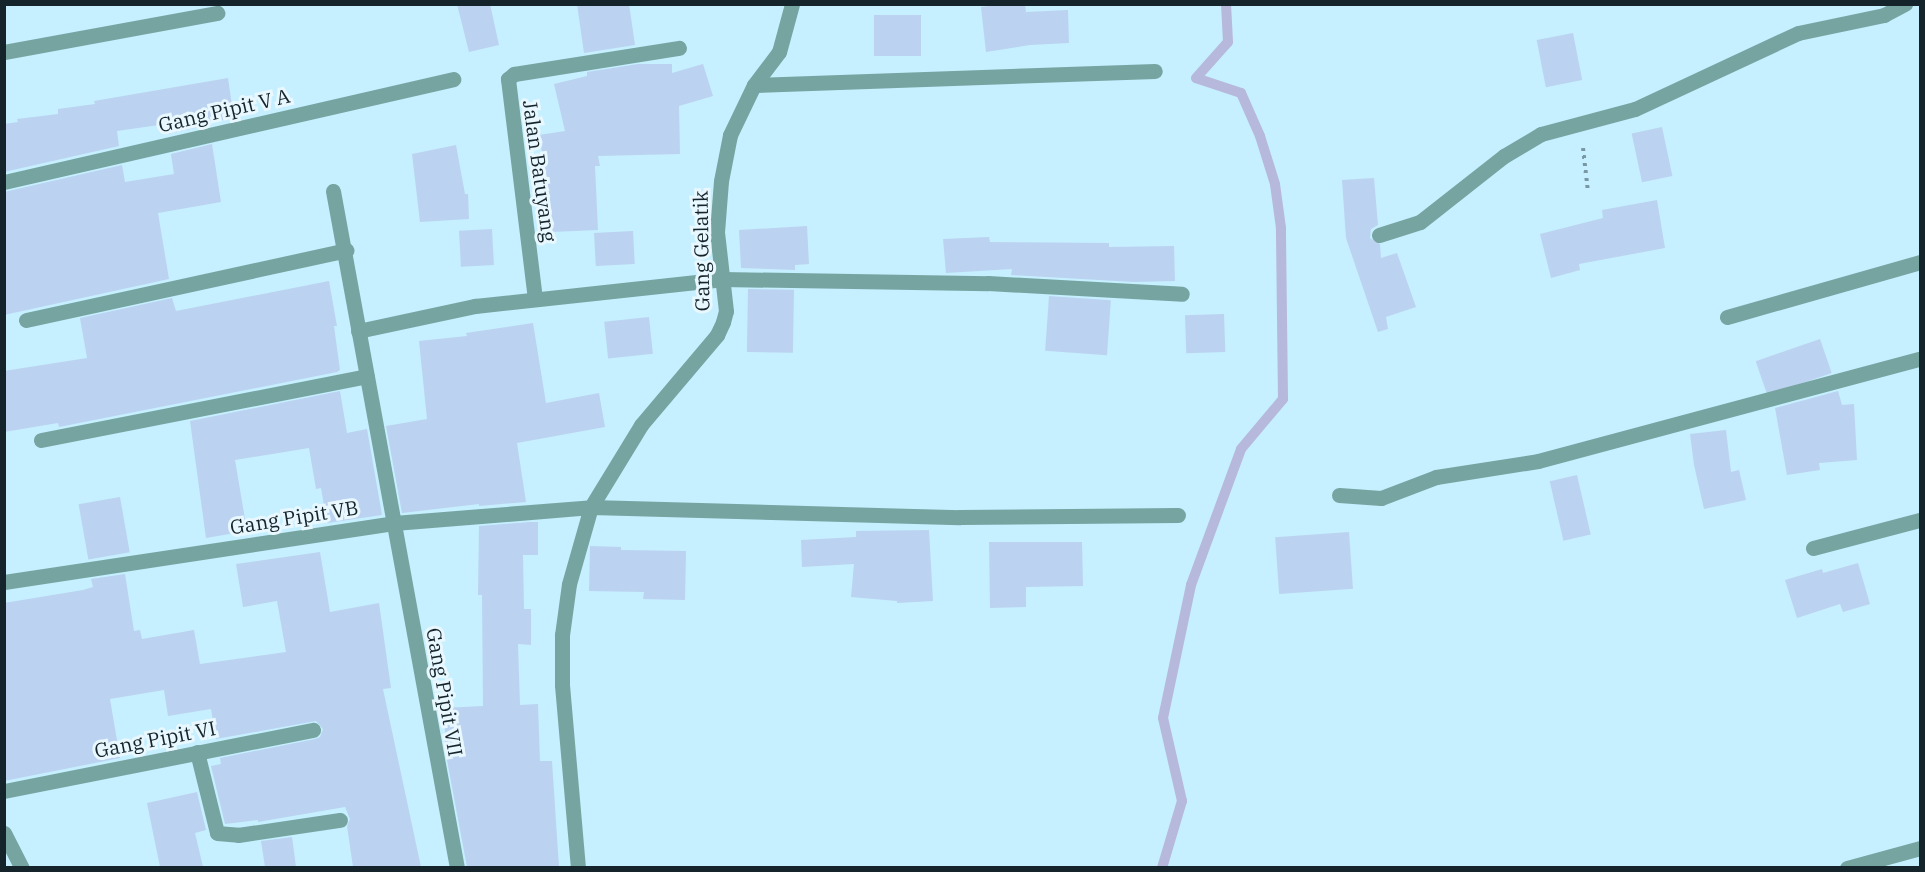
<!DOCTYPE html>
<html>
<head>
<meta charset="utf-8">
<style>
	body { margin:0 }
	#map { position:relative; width:1925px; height:872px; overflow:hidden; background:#c6efff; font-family:"IBM Plex Serif",serif }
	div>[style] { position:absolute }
	.stream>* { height:10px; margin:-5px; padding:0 5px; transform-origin:5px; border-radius:5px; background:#b6b8dc }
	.building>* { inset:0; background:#bbd3f0; transform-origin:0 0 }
	.path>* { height:4px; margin-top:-2px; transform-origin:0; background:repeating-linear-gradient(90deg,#7a98a4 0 3px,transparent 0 7.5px) }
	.street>* { height:15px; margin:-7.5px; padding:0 7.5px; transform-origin:7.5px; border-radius:7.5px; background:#76a4a1 }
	span { translate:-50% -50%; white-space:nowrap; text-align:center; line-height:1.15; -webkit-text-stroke:6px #e8f8fe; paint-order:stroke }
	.street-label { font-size:20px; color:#14242a }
	.frame { position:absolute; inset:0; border:6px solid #14242a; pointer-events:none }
</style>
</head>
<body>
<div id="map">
	<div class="stream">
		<i style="left:1162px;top:868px;width:70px;rotate:-73.4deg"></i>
		<i style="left:1182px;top:801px;width:85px;rotate:-102.9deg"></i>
		<i style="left:1163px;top:718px;width:136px;rotate:-78.1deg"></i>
		<i style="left:1191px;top:585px;width:145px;rotate:-69.8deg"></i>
		<i style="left:1241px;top:449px;width:65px;rotate:-50deg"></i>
		<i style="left:1283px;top:399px;width:171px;rotate:-90.7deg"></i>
		<i style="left:1281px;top:228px;width:44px;rotate:-97.8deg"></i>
		<i style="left:1275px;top:184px;width:50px;rotate:-107.4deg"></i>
		<i style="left:1260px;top:136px;width:47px;rotate:-113.8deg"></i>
		<i style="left:1241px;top:93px;width:47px;rotate:-161.6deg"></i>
		<i style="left:1196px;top:78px;width:48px;rotate:-48.4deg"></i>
		<i style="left:1228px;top:42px;width:38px;rotate:-93deg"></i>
	</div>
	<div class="building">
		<i style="clip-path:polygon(457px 4px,490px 4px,499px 45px,469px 52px)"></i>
		<i style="clip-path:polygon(577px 4px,629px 4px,635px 45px,584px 53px)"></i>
		<i style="clip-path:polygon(1004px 4px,1025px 4px,1026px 12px,1068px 10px,1069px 43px,1030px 45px,986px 52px,981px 7px)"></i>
		<i style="left:874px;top:15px;width:47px;height:41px"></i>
		<i style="left:1573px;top:33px;width:48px;height:37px;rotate:79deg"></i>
		<i style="clip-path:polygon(638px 64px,672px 64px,672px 73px,703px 64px,713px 96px,679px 106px,680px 154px,598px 156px,600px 166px,595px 166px,598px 230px,551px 232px,550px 199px,539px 135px,565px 131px,554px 84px,587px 76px,587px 72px)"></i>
		<i style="clip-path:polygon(228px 78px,234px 119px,208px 122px,208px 125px,168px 134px,166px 124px,117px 131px,119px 146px,4px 172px,4px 124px,18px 122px,17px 119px,58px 114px,58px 109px,95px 104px,94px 101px)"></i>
		<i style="left:1662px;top:127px;width:50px;height:31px;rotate:78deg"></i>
		<i style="clip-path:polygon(212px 144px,221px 202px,158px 213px,169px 279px,4px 315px,4px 192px,122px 165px,125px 182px,174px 174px,171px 154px)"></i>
		<i style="clip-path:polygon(456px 145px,465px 194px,468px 194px,469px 219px,420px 222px,412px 154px)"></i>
		<i style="clip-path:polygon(1374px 178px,1378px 225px,1371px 229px,1370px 238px,1380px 244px,1381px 258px,1397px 253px,1416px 307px,1386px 317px,1388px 329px,1378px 332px,1346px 238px,1342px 180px)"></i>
		<i style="clip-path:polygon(1657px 200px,1665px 248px,1579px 264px,1580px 270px,1551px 278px,1540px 234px,1603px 218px,1602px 210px)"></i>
		<i style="clip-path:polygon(807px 226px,809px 264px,795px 265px,795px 270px,741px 268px,739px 230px)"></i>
		<i style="left:492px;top:229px;width:36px;height:33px;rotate:87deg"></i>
		<i style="left:633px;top:231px;width:33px;height:39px;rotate:87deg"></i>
		<i style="clip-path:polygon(989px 237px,990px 242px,1109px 243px,1109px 247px,1174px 246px,1175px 281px,1134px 282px,1011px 275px,1012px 269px,946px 273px,943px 239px)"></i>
		<i style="clip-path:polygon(329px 281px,337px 326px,334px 326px,340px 370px,337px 372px,59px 427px,58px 423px,4px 432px,4px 371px,87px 358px,80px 318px,172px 298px,176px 311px)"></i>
		<i style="left:748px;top:289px;width:46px;height:63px;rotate:1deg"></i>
		<i style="left:1049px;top:296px;width:62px;height:55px;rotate:4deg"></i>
		<i style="left:1224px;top:314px;width:38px;height:39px;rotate:88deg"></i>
		<i style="left:649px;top:317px;width:37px;height:45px;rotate:84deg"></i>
		<i style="clip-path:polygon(533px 323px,546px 403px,599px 393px,605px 427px,517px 443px,526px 502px,479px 506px,479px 504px,402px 513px,386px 426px,427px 419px,419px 341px,467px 336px,466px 333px)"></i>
		<i style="left:1820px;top:339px;width:36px;height:68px;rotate:71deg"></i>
		<i style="clip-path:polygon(340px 391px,347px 433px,367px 429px,382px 515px,327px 523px,321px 488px,316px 489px,309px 448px,235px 460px,247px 531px,206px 538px,190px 421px)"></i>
		<i style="clip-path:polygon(1838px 391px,1842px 405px,1854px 404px,1857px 460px,1819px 463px,1820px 470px,1787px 475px,1775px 408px)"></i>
		<i style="clip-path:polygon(1726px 430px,1731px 472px,1739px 470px,1746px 500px,1704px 509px,1694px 465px,1690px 434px)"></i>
		<i style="left:1577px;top:475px;width:61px;height:28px;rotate:77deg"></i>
		<i style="left:120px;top:497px;width:56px;height:42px;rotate:80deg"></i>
		<i style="clip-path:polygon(530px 522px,538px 522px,538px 555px,523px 555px,524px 609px,531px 609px,531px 645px,518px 644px,520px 705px,538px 704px,540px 761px,552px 761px,559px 867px,467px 867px,446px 755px,444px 708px,483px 706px,482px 595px,478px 595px,479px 526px)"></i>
		<i style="clip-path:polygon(929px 530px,933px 601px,897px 603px,897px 601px,851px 597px,854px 564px,802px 567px,801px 540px,856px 537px,856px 531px)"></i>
		<i style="left:1349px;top:532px;width:57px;height:74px;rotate:86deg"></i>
		<i style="clip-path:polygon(989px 542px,1082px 542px,1083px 586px,1026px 587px,1026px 607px,990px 608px)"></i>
		<i style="clip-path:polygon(590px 546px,621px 547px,621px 550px,686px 551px,685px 600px,643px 599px,644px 592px,589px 591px)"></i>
		<i style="clip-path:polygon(320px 552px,330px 612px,379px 603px,391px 688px,383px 689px,421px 867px,353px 867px,347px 826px,350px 819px,345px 807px,258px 822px,258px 820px,225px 824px,211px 766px,221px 764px,220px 758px,315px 739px,320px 737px,323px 729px,316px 721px,216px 739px,211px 709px,168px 716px,164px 690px,110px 699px,120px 758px,4px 781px,4px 603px,83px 590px,93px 587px,91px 579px,125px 574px,134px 631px,140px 630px,142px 639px,194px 630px,200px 664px,286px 652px,277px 601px,243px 607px,236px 564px)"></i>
		<i style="clip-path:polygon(1858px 563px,1870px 604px,1843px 612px,1840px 604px,1797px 618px,1785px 580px,1822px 569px,1823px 573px)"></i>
		<i style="clip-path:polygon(197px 792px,206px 830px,195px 833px,203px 867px,160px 867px,147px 803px)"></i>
		<i style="clip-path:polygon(292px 837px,296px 867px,265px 867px,261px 841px)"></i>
	</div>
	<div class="path">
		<i style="left:1583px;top:148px;width:44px;rotate:83.5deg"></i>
	</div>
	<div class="street">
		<i style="left:4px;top:52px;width:217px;rotate:-10.4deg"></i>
		<i style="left:754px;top:85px;width:401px;rotate:-2deg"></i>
		<i style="left:4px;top:182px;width:461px;rotate:-12.9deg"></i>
		<i style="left:333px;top:191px;width:688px;rotate:79.62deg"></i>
		<i style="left:1379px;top:235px;width:43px;rotate:-17.6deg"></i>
		<i style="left:1420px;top:222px;width:107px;rotate:-38.2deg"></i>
		<i style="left:1504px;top:156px;width:43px;rotate:-30.7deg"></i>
		<i style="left:1541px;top:134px;width:97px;rotate:-14.9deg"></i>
		<i style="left:1635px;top:109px;width:180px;rotate:-25deg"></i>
		<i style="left:1798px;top:33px;width:88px;rotate:-11.8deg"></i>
		<i style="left:1884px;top:15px;width:24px;rotate:-28deg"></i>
		<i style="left:535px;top:299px;width:222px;rotate:-97deg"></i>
		<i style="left:508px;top:79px;width:8px;rotate:-40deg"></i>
		<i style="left:514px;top:74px;width:167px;rotate:-9deg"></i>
		<i style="left:1727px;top:317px;width:201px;rotate:-15.9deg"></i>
		<i style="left:26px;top:320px;width:328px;rotate:-12.3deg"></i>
		<i style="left:358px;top:331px;width:120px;rotate:-12.1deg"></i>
		<i style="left:475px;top:306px;width:248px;rotate:-6.2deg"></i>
		<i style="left:722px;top:279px;width:266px;rotate:0.9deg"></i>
		<i style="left:988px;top:283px;width:194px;rotate:3.2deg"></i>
		<i style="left:41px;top:440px;width:332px;rotate:-11.1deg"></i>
		<i style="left:1339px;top:495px;width:42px;rotate:4.1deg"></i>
		<i style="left:1381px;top:498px;width:59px;rotate:-20.9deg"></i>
		<i style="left:1436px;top:477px;width:103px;rotate:-8.9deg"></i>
		<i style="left:1538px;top:461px;width:395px;rotate:-15deg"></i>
		<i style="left:1813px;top:548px;width:111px;rotate:-14.7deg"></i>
		<i style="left:4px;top:582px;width:394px;rotate:-8.6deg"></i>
		<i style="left:394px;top:523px;width:198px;rotate:-4.6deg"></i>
		<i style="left:591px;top:507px;width:369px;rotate:1.6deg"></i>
		<i style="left:960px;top:517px;width:218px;rotate:-0.5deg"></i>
		<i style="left:197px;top:752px;width:83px;rotate:76.1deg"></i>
		<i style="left:217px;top:833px;width:21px;rotate:5deg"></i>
		<i style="left:238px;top:835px;width:103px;rotate:-8.4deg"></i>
		<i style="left:4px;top:791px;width:315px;rotate:-11.2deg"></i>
		<i style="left:4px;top:833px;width:39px;rotate:63deg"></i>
		<i style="left:578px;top:868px;width:184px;rotate:-95deg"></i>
		<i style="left:562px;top:685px;width:50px;rotate:-90deg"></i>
		<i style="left:562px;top:635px;width:51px;rotate:-82.2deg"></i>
		<i style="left:569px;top:584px;width:80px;rotate:-74.1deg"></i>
		<i style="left:591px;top:507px;width:96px;rotate:-58.6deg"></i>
		<i style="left:641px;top:425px;width:118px;rotate:-49.8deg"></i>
		<i style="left:717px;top:335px;width:14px;rotate:-65deg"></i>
		<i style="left:723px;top:322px;width:11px;rotate:-75deg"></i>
		<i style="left:726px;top:311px;width:80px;rotate:-96.5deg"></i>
		<i style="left:717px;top:232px;width:51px;rotate:-85.5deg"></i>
		<i style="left:721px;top:181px;width:47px;rotate:-78.9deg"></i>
		<i style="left:730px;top:135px;width:55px;rotate:-64.4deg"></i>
		<i style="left:754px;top:85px;width:41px;rotate:-52.9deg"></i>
		<i style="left:779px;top:52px;width:50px;rotate:-74.8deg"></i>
		<i style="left:1847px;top:868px;width:76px;rotate:-15.3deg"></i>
	</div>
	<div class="street-label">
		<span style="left:224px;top:110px;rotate:-13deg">Gang Pipit V A</span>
		<span style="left:540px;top:171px;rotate:82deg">Jalan Batuyang</span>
		<span style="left:701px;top:251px;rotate:-91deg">Gang Gelatik</span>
		<span style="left:294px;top:517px;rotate:-9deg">Gang Pipit VB</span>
		<span style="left:445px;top:692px;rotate:80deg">Gang Pipit VII</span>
		<span style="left:155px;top:739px;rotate:-11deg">Gang Pipit VI</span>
	</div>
	<div class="frame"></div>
</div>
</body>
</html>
